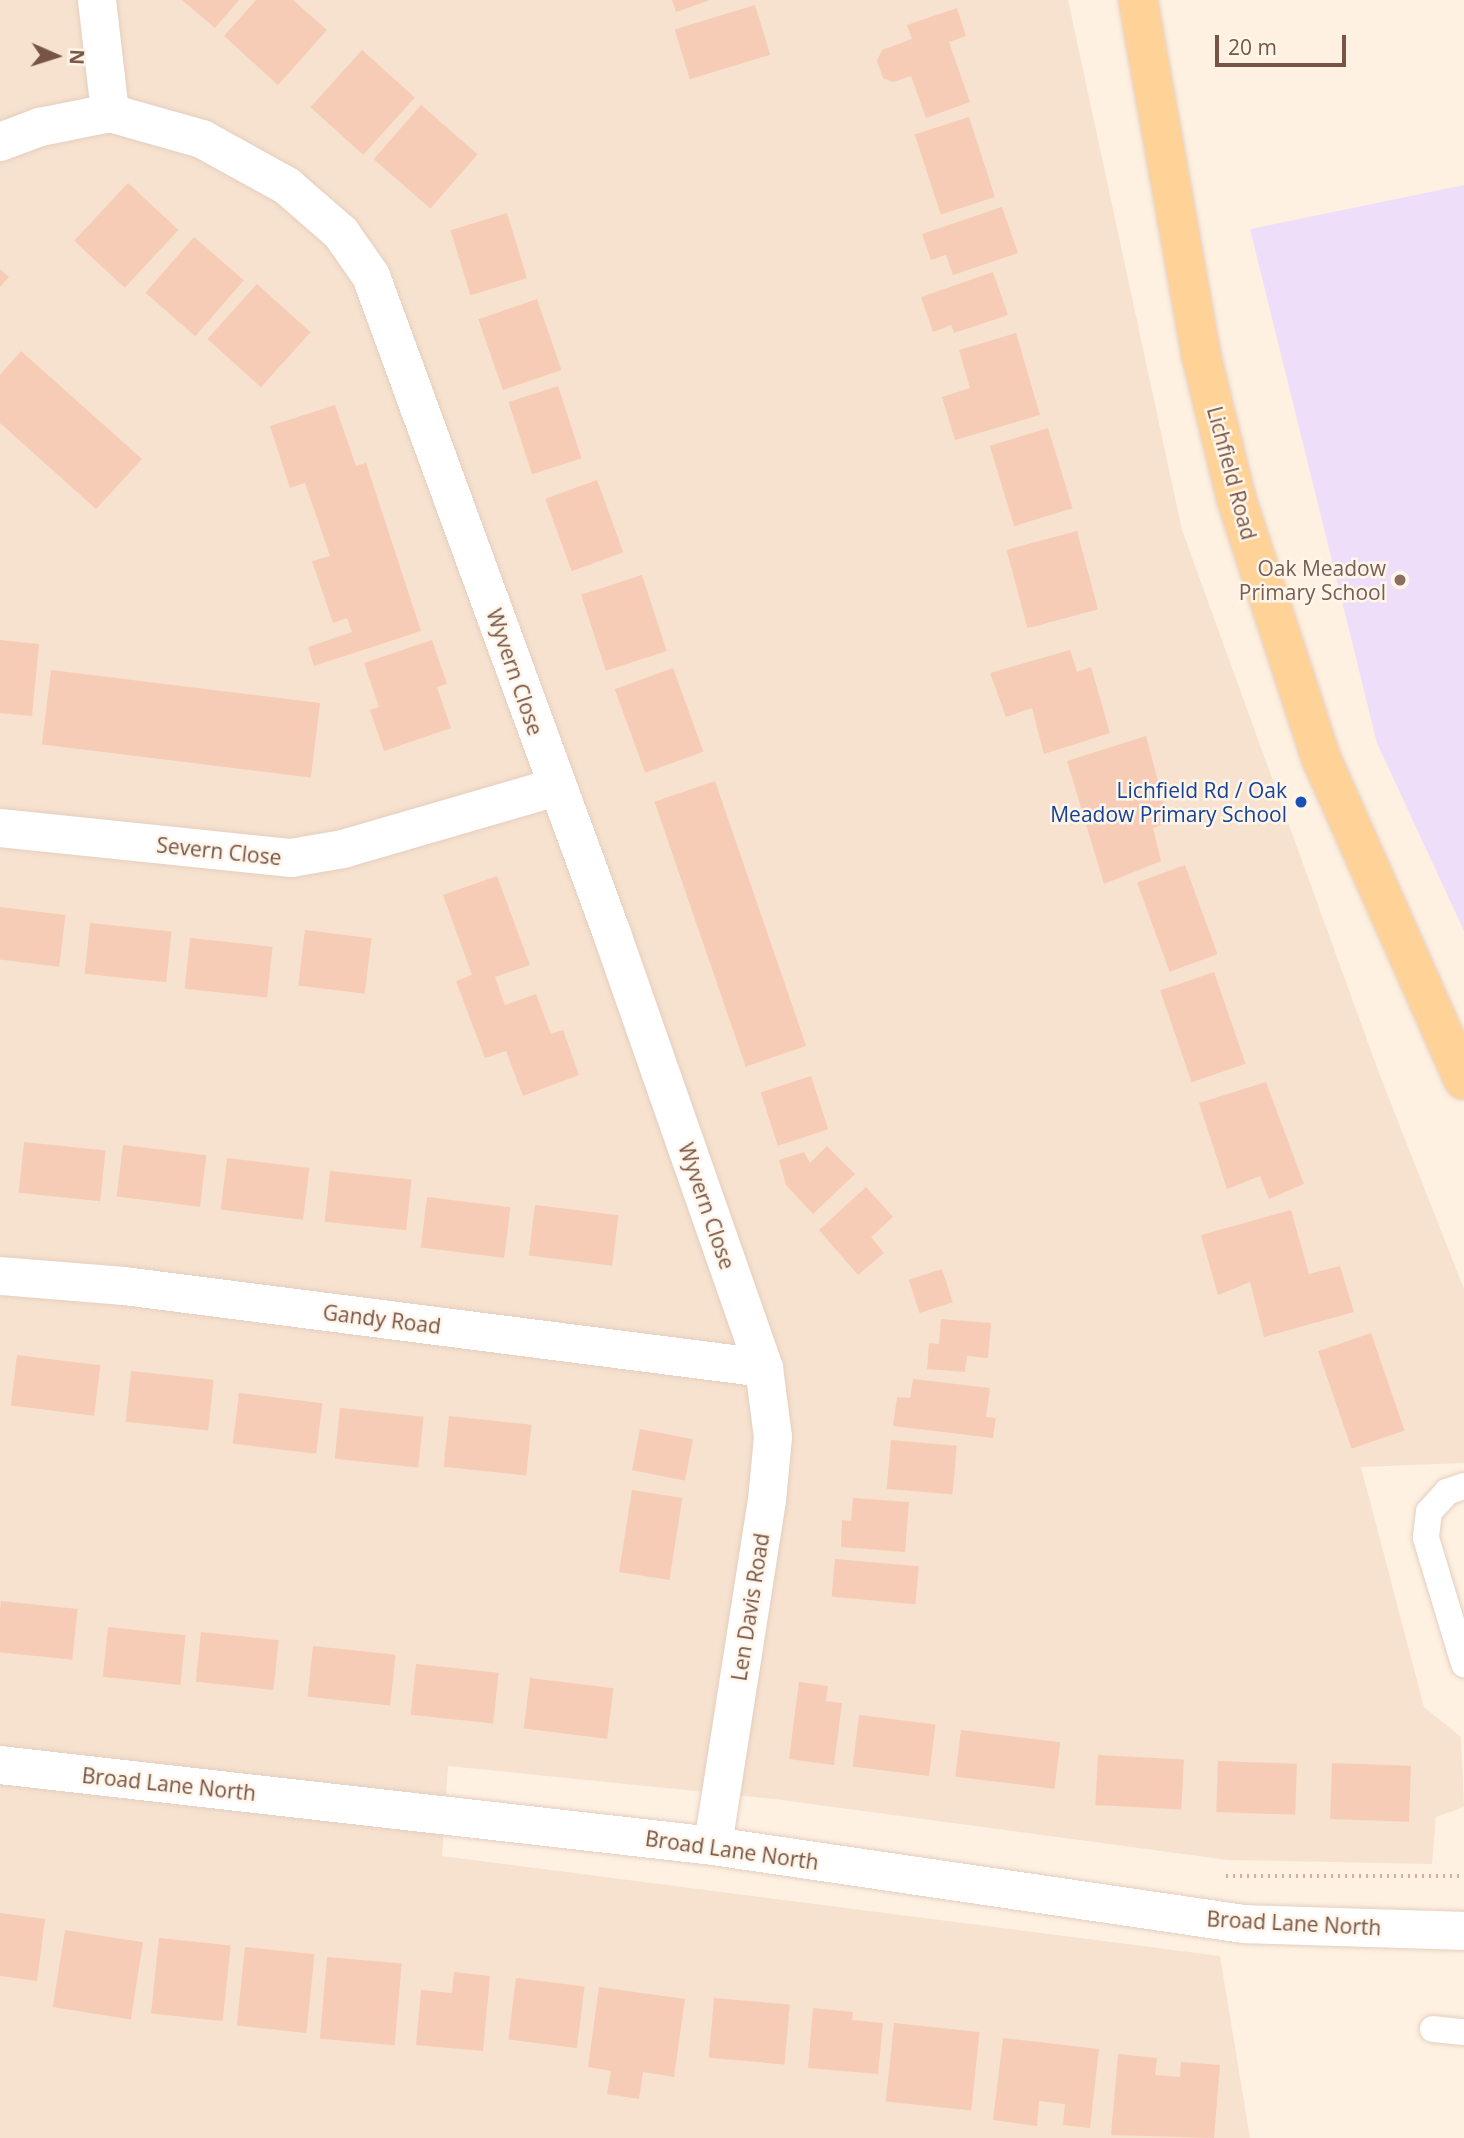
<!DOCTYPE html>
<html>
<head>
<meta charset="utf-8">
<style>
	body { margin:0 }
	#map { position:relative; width:1464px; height:2138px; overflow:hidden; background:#fef1e1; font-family:"Open Sans",sans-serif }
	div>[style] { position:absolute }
	.residential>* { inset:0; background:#f6e2cf }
	.education>* { inset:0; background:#eedefa }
	.building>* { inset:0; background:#f6ccb6; transform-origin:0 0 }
	.path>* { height:4.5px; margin-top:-2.25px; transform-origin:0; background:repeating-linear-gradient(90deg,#daaf9a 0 2px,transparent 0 7px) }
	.roads { filter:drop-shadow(0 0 2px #e5cebf) drop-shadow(0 0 2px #e5cebf) }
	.service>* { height:26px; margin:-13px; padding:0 13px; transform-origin:13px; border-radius:13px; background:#fff }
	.minor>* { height:38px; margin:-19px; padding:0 19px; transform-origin:19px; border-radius:19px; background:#fff }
	.tertiary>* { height:38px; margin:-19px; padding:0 19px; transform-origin:19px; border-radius:19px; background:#fff }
	.primary>* { height:38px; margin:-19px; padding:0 19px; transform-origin:19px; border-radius:19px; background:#ffd297 }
	.dots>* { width:19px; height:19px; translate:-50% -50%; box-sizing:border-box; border:4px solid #fff5e9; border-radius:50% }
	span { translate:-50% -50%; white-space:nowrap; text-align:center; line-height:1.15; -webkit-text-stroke:5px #fff5e9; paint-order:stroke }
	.street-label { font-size:21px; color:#775446 }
	.education-label { font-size:21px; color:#785e54 }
	.right { translate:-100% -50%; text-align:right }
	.transit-label { font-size:21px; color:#164399 }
	.north { position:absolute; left:21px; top:21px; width:70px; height:70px; -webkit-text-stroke:5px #fff5e9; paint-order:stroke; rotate:93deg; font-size:19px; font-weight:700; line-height:28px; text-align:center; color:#775446 }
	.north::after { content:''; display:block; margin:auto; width:24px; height:32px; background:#775446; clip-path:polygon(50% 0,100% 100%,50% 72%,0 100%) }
	.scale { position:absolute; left:1215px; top:35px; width:131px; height:32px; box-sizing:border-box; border:4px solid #775446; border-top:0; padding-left:9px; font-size:21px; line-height:24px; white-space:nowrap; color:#775446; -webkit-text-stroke:5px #fff5e9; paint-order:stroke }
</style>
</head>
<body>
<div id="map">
	<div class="residential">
		<i style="clip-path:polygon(0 0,1068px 0,1182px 530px,1379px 1073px,1464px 1289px,1464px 1463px,1361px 1467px,1424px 1707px,1461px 1737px,1464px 1807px,1436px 1817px,1432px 1864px,1228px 1860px,774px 1799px,448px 1766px,442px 1856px,1220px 1956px,1250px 2138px,0 2138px)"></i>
	</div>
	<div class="education">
		<i style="clip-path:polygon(1464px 185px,1464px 931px,1377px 743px,1250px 229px)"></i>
	</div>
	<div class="building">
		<i style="clip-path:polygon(182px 0,239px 0,215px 28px)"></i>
		<i style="clip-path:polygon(256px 0,293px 0,327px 30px,278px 85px,224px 36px)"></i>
		<i style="clip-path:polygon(672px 0,710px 0,676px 12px)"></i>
		<i style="left:755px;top:5px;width:52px;height:84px;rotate:73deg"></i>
		<i style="clip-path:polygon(957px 8px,966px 36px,949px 42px,970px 102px,926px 118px,911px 76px,893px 82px,883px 78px,877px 61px,882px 50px,912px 39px,907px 25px)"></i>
		<i style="left:362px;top:50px;width:71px;height:77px;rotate:42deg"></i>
		<i style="left:421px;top:105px;width:75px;height:72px;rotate:41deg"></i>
		<i style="left:969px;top:117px;width:84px;height:57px;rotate:72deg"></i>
		<i style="left:128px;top:183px;width:69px;height:79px;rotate:43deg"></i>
		<i style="clip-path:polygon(1002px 207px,1018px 253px,953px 275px,946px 255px,931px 260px,922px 234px)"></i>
		<i style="left:507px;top:213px;width:68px;height:59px;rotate:73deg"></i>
		<i style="left:194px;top:237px;width:66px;height:74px;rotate:41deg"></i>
		<i style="clip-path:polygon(0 269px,9px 277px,0 287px)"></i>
		<i style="clip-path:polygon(993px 272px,1008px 315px,954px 333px,951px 325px,933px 332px,921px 297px)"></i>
		<i style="left:257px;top:284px;width:72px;height:74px;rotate:42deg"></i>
		<i style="left:537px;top:299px;width:75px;height:62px;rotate:71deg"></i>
		<i style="clip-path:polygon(1016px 333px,1040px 415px,955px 440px,942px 397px,970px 388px,959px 350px)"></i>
		<i style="clip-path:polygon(21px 351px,142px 459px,96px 509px,0 423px,0 375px)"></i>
		<i style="left:558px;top:386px;width:76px;height:52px;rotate:72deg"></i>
		<i style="clip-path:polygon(335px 405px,356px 466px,366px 463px,421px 631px,314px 666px,308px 647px,352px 632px,347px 618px,333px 623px,312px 561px,330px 556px,305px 483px,290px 488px,270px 426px)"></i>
		<i style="left:1048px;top:428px;width:84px;height:61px;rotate:73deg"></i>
		<i style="left:597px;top:480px;width:77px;height:55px;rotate:70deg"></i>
		<i style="left:1077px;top:531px;width:81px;height:73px;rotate:75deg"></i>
		<i style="left:642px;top:575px;width:80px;height:64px;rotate:72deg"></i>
		<i style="clip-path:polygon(0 640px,39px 644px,32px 716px,0 713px)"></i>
		<i style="clip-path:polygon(432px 640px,447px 684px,437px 687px,451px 728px,384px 751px,370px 710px,379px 707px,364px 663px)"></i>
		<i style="clip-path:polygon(1070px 650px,1077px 672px,1091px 667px,1110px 733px,1044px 754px,1032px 708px,1006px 717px,990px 673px)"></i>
		<i style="left:673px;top:668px;width:89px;height:62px;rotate:70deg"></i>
		<i style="left:51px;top:670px;width:271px;height:75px;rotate:7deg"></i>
		<i style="clip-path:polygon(1146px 736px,1169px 822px,1153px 828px,1161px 861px,1104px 884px,1067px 761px)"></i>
		<i style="left:715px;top:781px;width:280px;height:64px;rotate:71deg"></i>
		<i style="left:1185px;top:865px;width:95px;height:51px;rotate:70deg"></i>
		<i style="clip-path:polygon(497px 876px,530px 965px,495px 977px,505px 1005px,536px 994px,551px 1034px,563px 1030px,579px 1075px,523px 1096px,506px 1051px,485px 1058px,456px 981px,472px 975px,443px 895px)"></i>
		<i style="left:0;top:907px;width:66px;height:52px;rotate:7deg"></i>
		<i style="left:90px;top:923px;width:82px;height:51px;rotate:6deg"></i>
		<i style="left:305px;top:930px;width:67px;height:56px;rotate:7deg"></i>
		<i style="left:190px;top:938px;width:83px;height:51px;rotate:6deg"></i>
		<i style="left:1214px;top:972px;width:97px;height:57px;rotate:71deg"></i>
		<i style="left:811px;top:1076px;width:56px;height:53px;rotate:72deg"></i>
		<i style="clip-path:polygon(1266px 1082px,1304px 1184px,1269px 1199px,1260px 1176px,1227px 1189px,1199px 1103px)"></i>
		<i style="left:24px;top:1142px;width:82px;height:51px;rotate:6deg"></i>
		<i style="left:123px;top:1145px;width:84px;height:52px;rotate:7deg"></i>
		<i style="clip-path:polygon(827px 1146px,855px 1174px,813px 1214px,786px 1185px,779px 1160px,804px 1152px,810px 1163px)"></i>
		<i style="left:227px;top:1158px;width:83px;height:52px;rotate:7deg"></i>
		<i style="left:330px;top:1171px;width:82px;height:51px;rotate:6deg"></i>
		<i style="clip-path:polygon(866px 1187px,893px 1217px,871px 1237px,884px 1253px,858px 1275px,819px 1230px)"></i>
		<i style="left:427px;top:1197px;width:84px;height:51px;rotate:7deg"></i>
		<i style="left:535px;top:1205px;width:84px;height:51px;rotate:7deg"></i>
		<i style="clip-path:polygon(1291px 1210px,1309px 1274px,1340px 1266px,1354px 1312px,1264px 1337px,1250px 1282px,1218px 1295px,1201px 1235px)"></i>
		<i style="left:942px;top:1269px;width:35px;height:35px;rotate:72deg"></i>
		<i style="clip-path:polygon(941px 1319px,991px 1323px,988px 1358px,967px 1356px,965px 1372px,927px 1369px,929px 1343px,939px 1344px)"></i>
		<i style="left:1371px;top:1333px;width:103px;height:56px;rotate:71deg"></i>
		<i style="left:17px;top:1355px;width:84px;height:51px;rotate:7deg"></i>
		<i style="left:131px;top:1371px;width:83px;height:51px;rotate:6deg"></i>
		<i style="clip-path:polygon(913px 1379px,990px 1388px,986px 1417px,996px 1418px,993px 1438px,893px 1426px,897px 1397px,910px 1398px)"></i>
		<i style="left:239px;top:1393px;width:84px;height:51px;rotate:7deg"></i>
		<i style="left:340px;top:1408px;width:84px;height:51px;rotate:6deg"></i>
		<i style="left:449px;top:1416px;width:83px;height:51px;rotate:6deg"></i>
		<i style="left:640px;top:1429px;width:54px;height:42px;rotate:11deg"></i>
		<i style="left:891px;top:1440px;width:66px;height:49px;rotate:5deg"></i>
		<i style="left:632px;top:1490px;width:51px;height:83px;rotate:9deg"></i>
		<i style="clip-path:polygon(853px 1498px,909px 1502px,905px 1552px,841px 1547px,842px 1520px,851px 1521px)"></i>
		<i style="left:835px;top:1559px;width:84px;height:38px;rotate:5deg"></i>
		<i style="left:1px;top:1601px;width:77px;height:51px;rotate:6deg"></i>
		<i style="left:108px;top:1627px;width:78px;height:50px;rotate:6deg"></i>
		<i style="left:201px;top:1632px;width:78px;height:50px;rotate:6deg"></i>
		<i style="left:313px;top:1646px;width:83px;height:51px;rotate:6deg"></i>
		<i style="left:416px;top:1664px;width:83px;height:51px;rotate:6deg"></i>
		<i style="left:530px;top:1678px;width:84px;height:51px;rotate:7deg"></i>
		<i style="clip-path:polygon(799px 1682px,828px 1686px,826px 1701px,842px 1703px,834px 1765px,789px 1759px)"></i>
		<i style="left:859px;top:1715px;width:77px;height:52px;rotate:7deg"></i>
		<i style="left:961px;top:1730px;width:100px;height:47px;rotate:7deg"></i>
		<i style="left:1098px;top:1755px;width:86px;height:50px;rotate:3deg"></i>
		<i style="left:1218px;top:1761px;width:79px;height:51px;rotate:2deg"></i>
		<i style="left:1332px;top:1763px;width:79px;height:56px;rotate:2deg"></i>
		<i style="clip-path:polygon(0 1913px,45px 1919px,37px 1981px,0 1976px)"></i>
		<i style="left:65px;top:1930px;width:79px;height:78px;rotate:9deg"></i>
		<i style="left:159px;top:1938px;width:72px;height:76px;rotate:6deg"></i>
		<i style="left:245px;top:1947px;width:70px;height:79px;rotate:6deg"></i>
		<i style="left:327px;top:1957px;width:75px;height:82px;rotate:5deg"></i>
		<i style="clip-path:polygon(454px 1972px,490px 1976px,483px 2051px,416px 2045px,421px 1990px,452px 1993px)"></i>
		<i style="left:516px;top:1978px;width:69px;height:62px;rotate:7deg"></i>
		<i style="clip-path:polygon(599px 1987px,685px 1999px,674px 2077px,643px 2072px,639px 2099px,607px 2094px,611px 2071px,588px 2067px)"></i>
		<i style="left:714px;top:1998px;width:76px;height:60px;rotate:5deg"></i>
		<i style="clip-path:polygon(813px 2008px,853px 2012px,852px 2020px,883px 2023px,878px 2074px,808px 2068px)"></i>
		<i style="left:894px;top:2023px;width:86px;height:79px;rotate:6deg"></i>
		<i style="clip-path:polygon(1003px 2038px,1099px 2049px,1090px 2128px,1063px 2125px,1065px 2104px,1039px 2101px,1037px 2126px,993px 2120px)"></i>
		<i style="clip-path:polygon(1118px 2054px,1157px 2058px,1155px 2075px,1180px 2077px,1181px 2062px,1220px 2065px,1214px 2138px,1111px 2135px)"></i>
	</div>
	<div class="path">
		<i style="left:1226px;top:1876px;width:238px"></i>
	</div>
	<div class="roads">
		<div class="service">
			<i style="left:1464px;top:1486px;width:18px;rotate:161deg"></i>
			<i style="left:1447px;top:1492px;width:27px;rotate:132deg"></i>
			<i style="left:1429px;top:1512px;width:26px;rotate:97deg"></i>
			<i style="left:1426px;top:1538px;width:132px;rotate:73.2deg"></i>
			<i style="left:1433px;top:2029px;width:31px;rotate:6deg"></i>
		</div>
		<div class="minor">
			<i style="left:97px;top:0;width:114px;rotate:83.4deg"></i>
			<i style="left:0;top:142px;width:43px;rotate:-20.6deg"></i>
			<i style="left:40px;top:127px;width:71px;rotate:-11.3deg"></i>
			<i style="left:110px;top:113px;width:96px;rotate:15.8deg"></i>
			<i style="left:202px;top:139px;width:97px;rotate:28.9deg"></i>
			<i style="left:287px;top:186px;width:72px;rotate:41deg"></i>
			<i style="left:341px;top:233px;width:52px;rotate:55.1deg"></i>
			<i style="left:371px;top:276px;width:701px;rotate:69.88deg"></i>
			<i style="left:612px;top:934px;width:460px;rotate:70.7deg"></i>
			<i style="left:764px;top:1368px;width:70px;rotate:82.6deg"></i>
			<i style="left:773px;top:1437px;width:63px;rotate:95.4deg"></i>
			<i style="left:767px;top:1500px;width:350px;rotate:98.9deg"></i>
			<i style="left:0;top:828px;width:293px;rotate:5.9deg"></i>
			<i style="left:291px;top:858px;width:53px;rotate:-9.8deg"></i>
			<i style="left:343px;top:849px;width:222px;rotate:-16.2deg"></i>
			<i style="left:0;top:1276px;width:124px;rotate:4.6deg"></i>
			<i style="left:124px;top:1286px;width:645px;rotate:7.3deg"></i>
		</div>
		<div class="tertiary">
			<i style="left:0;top:1765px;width:718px;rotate:6.48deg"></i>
			<i style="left:713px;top:1846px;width:537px;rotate:8.36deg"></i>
			<i style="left:1244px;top:1924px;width:220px;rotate:1.8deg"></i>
		</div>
		<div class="primary">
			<i style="left:1138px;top:0;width:361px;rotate:79.9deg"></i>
			<i style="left:1201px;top:355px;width:147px;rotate:76.2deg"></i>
			<i style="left:1236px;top:498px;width:274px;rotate:71.9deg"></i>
			<i style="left:1321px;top:758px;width:352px;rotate:66.1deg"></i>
		</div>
	</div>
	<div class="dots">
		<i style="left:1400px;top:580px;background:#8d6e63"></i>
		<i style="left:1301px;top:802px;background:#1a4fb4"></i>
	</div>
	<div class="street-label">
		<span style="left:1232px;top:473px;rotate:75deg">Lichfield Road</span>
		<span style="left:515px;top:672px;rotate:71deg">Wyvern Close</span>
		<span style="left:219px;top:851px;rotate:6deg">Severn Close</span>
		<span style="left:707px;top:1206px;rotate:71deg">Wyvern Close</span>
		<span style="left:382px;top:1319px;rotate:7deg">Gandy Road</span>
		<span style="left:750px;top:1607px;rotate:-81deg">Len Davis Road</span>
		<span style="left:169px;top:1784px;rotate:6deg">Broad Lane North</span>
		<span style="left:732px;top:1850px;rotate:8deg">Broad Lane North</span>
		<span style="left:1294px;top:1923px;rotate:3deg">Broad Lane North</span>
	</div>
	<div class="education-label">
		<span class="right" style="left:1386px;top:580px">Oak Meadow<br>Primary School</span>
	</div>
	<div class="transit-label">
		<span class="right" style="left:1287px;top:802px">Lichfield Rd / Oak<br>Meadow Primary School</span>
	</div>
	<div class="north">N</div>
	<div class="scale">20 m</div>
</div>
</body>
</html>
